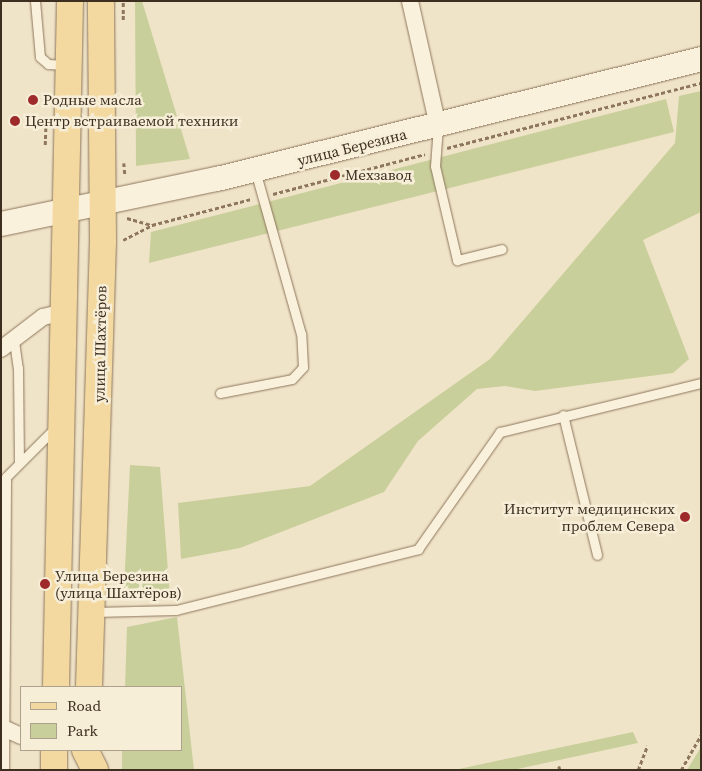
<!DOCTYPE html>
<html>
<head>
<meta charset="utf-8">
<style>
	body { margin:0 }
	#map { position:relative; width:702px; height:771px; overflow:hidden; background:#f0e4c8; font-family:"Source Serif 4",serif }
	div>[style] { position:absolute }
	.green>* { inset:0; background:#c9cf9b }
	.path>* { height:2.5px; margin-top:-1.25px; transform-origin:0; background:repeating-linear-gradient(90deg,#8d765c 0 4px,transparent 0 6.5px) }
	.roads { filter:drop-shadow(0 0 1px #8d765c) drop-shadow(0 0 1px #8d765c) }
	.lane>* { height:9px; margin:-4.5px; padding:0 4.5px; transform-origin:4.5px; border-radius:4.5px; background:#faf1dc }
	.street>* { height:16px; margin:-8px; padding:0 8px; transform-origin:8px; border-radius:8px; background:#faf1dc }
	.secondary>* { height:24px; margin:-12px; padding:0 12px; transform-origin:12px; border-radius:12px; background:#faf1dc }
	.primary>* { height:26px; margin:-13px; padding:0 13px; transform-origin:13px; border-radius:13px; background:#f3d9a0 }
	.dots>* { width:14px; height:14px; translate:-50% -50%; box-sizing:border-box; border:2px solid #f7eed8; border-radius:50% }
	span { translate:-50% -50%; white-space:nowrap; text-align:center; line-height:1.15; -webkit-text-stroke:5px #f7eed8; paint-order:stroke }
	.poi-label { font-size:15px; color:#3d2e20 }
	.left { translate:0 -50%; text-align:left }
	.right { translate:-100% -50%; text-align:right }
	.street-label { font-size:15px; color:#3d2e20 }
	.frame { position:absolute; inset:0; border:2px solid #3d2e20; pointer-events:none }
	.legend { position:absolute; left:20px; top:686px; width:162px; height:65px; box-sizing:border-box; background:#f7eed8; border:1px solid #ada18e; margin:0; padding:6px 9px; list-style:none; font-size:15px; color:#3d2e20 }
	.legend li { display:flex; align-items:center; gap:10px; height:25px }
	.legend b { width:25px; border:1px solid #ada18e }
</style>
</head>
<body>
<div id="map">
	<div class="green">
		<i style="clip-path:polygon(135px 1px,142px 1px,190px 159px,136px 166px)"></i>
		<i style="clip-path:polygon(701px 91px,701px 212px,643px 240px,689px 359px,673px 373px,535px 391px,505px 386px,477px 389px,418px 441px,384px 492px,240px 548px,181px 559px,178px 503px,310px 486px,490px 359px,675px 143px,679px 96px)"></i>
		<i style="clip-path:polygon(666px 99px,674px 132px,149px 263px,151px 232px)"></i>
		<i style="clip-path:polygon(130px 465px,160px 467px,170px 597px,124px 589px)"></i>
		<i style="clip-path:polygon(177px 617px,194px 770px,122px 770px,122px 750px,181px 750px,181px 687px,125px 687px,127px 627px)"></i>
		<i style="clip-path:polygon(633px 732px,638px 743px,513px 770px,454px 770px)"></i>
		<i style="clip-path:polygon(701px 747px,701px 770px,687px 770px)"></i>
	</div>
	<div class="path">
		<i style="left:123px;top:20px;width:19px;rotate:-90deg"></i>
		<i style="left:45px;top:145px;width:27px;rotate:-88deg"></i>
		<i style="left:447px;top:148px;width:262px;rotate:-14.4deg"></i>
		<i style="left:124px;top:163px;width:11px;rotate:85deg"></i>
		<i style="left:273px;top:194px;width:157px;rotate:-14.7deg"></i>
		<i style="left:127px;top:218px;width:26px;rotate:16deg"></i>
		<i style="left:123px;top:240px;width:33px;rotate:-27deg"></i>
		<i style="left:152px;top:225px;width:102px;rotate:-14.7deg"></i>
		<i style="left:559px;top:766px;width:4px;rotate:76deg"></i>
		<i style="left:638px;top:770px;width:26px;rotate:-69deg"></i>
		<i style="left:681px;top:770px;width:40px;rotate:-60.3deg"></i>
	</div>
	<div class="roads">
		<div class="lane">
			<i style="left:35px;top:1px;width:56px;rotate:84.9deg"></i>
			<i style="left:40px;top:57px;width:11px;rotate:41deg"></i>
			<i style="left:48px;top:64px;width:18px;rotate:3deg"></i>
			<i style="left:438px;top:126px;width:40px;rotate:94.3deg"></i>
			<i style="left:435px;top:166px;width:97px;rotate:76.8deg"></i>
			<i style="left:457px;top:260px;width:46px;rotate:-13.7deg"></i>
			<i style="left:14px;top:341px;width:27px;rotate:82deg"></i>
			<i style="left:18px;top:368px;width:95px;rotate:89.4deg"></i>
			<i style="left:220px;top:393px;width:73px;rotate:-11deg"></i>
			<i style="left:292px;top:379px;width:16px;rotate:-47deg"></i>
			<i style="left:303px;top:367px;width:33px;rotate:-93deg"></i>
			<i style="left:301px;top:334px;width:170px;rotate:-105.7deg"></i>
			<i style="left:563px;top:415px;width:144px;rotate:76.3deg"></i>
			<i style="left:94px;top:612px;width:82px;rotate:-1.4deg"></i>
			<i style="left:176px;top:610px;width:250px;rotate:-14.1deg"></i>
			<i style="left:418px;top:549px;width:143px;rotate:-55deg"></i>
			<i style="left:500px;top:432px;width:207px;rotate:-13.7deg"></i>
			<i style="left:4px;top:770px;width:293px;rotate:-89.6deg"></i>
			<i style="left:6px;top:477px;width:72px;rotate:-45deg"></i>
		</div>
		<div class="street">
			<i style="left:410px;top:1px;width:128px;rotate:77.4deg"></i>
			<i style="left:1px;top:349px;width:53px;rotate:-37.3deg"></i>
			<i style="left:43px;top:317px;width:21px;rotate:-14deg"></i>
			<i style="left:1px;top:727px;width:22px;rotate:24deg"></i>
		</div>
		<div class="secondary">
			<i style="left:1px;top:224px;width:221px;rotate:-11.8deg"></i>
			<i style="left:217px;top:179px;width:499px;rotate:-13.9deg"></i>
		</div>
		<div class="primary">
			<i style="left:56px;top:687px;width:686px;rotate:-88.83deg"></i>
			<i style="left:89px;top:687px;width:446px;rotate:-88.2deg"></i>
			<i style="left:103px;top:241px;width:240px;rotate:-90.5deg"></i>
			<i style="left:85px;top:750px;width:22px;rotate:63deg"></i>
			<i style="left:54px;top:770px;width:20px;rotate:-90deg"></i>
		</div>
	</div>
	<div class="dots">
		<i style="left:33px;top:100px;background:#9e2a2b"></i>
		<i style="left:15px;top:121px;background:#9e2a2b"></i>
		<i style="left:335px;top:175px;background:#9e2a2b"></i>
		<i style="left:685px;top:517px;background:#9e2a2b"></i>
		<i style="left:45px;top:584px;background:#9e2a2b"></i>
	</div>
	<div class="poi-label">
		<span class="left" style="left:43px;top:100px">Родные масла</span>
		<span class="left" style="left:25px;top:121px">Центр встраиваемой техники</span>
		<span class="left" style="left:345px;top:175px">Мехзавод</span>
		<span class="right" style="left:675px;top:517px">Институт медицинских<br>проблем Севера</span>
		<span class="left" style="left:55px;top:584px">Улица Березина<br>(улица Шахтёров)</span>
	</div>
	<div class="street-label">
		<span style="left:352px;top:147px;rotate:-14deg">улица Березина</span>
		<span style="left:100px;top:344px;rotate:-89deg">улица Шахтёров</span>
	</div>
	<div class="frame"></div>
	<ul class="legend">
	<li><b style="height:6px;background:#f3d9a0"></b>Road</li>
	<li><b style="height:14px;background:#c9cf9b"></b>Park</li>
	</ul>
</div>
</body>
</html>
